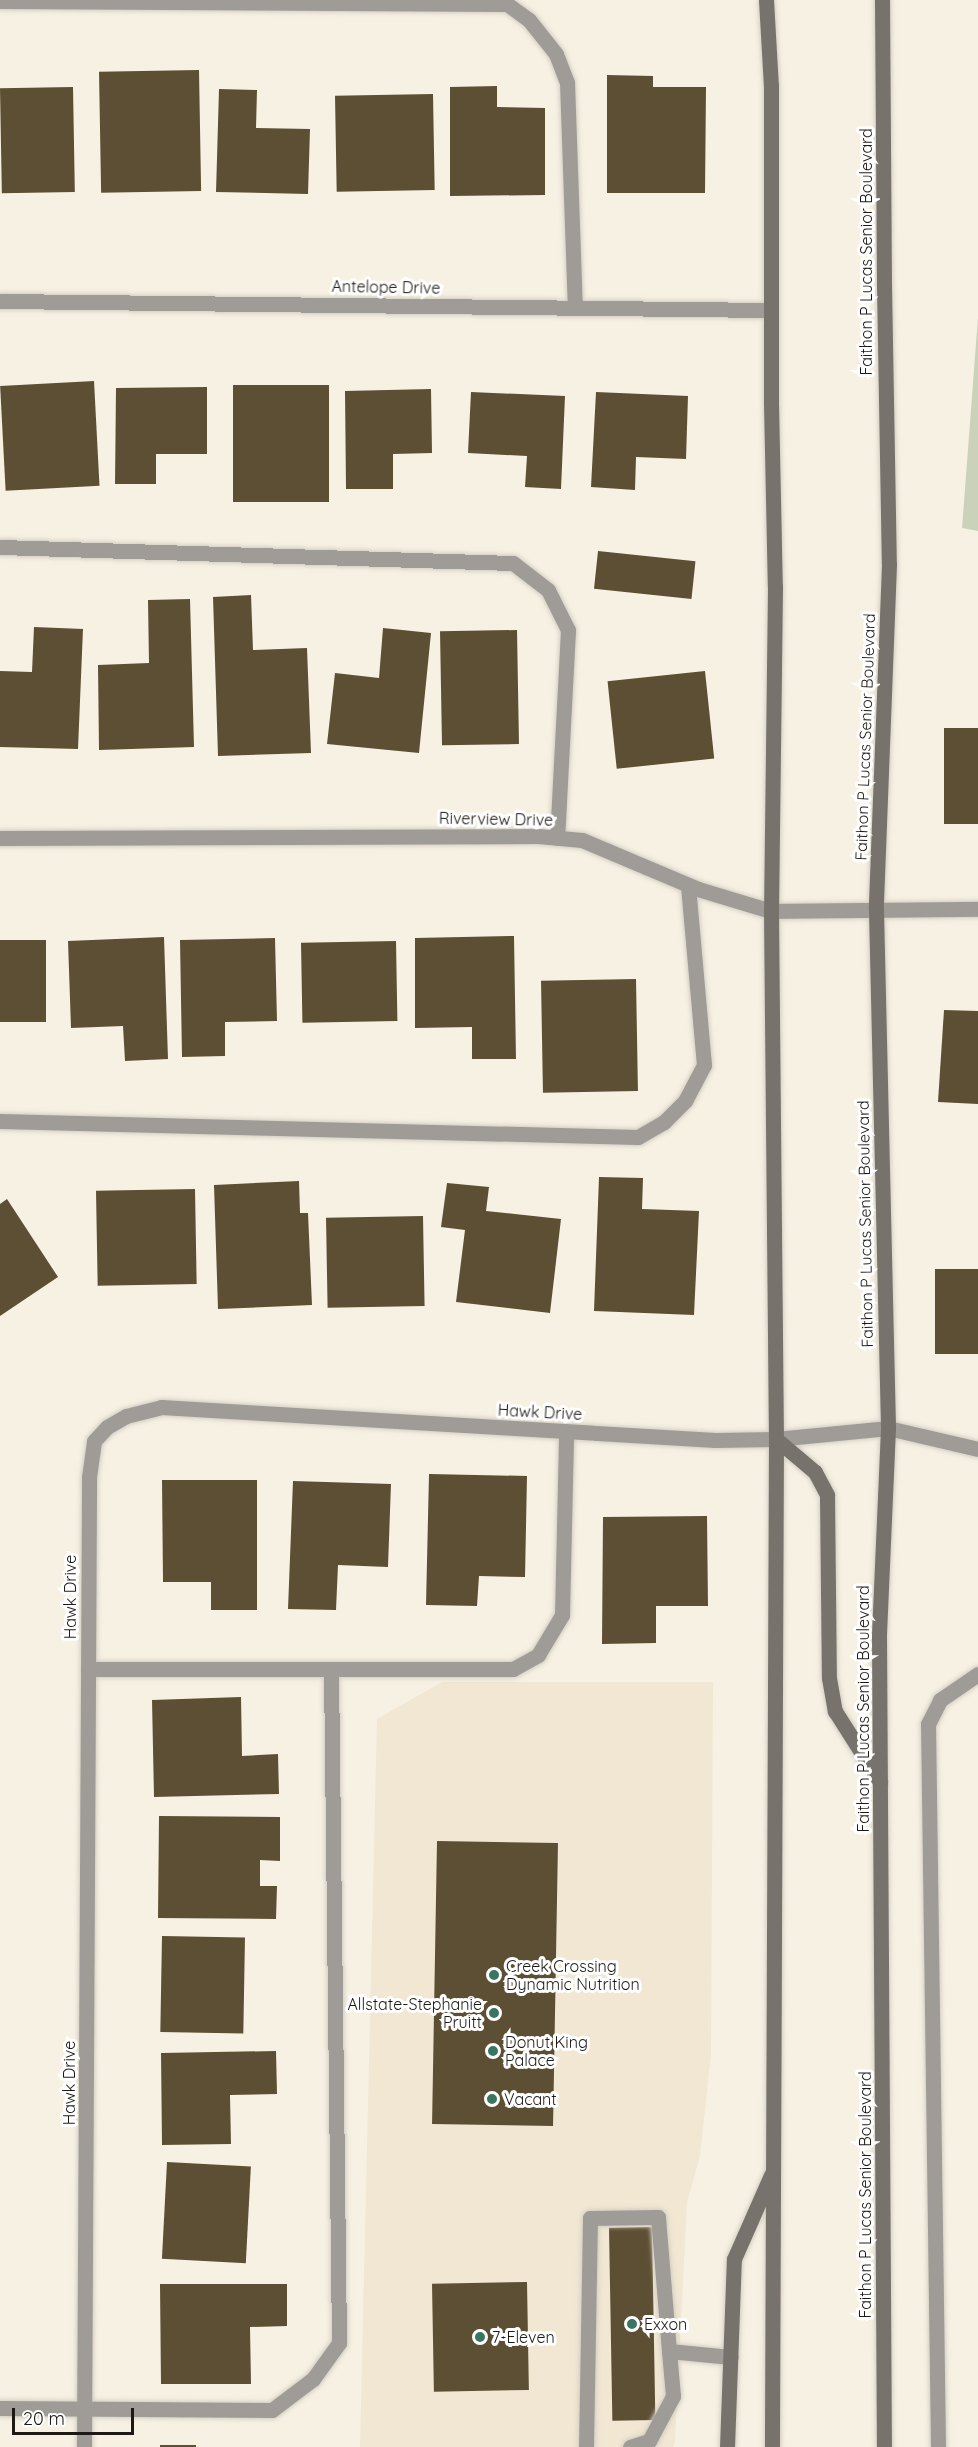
<!DOCTYPE html>
<html>
<head>
<meta charset="utf-8">
<style>
	body { margin:0 }
	#map { position:relative; width:978px; height:2447px; overflow:hidden; background:#f7f1e4; font-family:Quicksand,sans-serif }
	div>[style] { position:absolute }
	.built>* { inset:0; background:#f1e7d3 }
	.green>* { inset:0; background:#cad3ba }
	.building>* { inset:0; background:#5d4f33; transform-origin:0 0 }
	.roads { filter:drop-shadow(0 0 2px #d4cfc3) drop-shadow(0 0 2px #d4cfc3) }
	.service>* { height:15px; margin:-7.5px; padding:0 7.5px; transform-origin:7.5px; border-radius:7.5px; background:#9f9c97 }
	.minor>* { height:15px; margin:-7.5px; padding:0 7.5px; transform-origin:7.5px; border-radius:7.5px; background:#9f9c97 }
	.secondary>* { height:15px; margin:-7.5px; padding:0 7.5px; transform-origin:7.5px; border-radius:7.5px; background:#77736c }
	.dots>* { width:16px; height:16px; translate:-50% -50%; box-sizing:border-box; border:3px solid #fff; border-radius:50% }
	span { translate:-50% -50%; white-space:nowrap; text-align:center; line-height:1.15; -webkit-text-stroke:6px #fff; paint-order:stroke }
	.street-label { font-size:16px; color:#1d1a16 }
	.poi-label { font-size:16px; color:#1d1a16 }
	.left { translate:0 -50%; text-align:left }
	.right { translate:-100% -50%; text-align:right }
	.scale { position:absolute; left:12px; top:2408px; width:122px; height:27px; box-sizing:border-box; border:3px solid #1d1a16; border-top:0; padding-left:8px; font-size:18px; line-height:21px; white-space:nowrap; color:#1d1a16; -webkit-text-stroke:4px #fff; paint-order:stroke }
</style>
</head>
<body>
<div id="map">
	<div class="built">
		<i style="clip-path:polygon(442px 1682px,713px 1682px,711px 2054px,700px 2156px,687px 2202px,675px 2441px,673px 2447px,360px 2447px,377px 1719px)"></i>
	</div>
	<div class="green">
		<i style="clip-path:polygon(978px 317px,978px 531px,962px 528px)"></i>
	</div>
	<div class="building">
		<i style="left:199px;top:70px;width:121px;height:100px;rotate:89deg"></i>
		<i style="clip-path:polygon(607px 75px,653px 76px,653px 87px,706px 87px,705px 193px,607px 193px)"></i>
		<i style="clip-path:polygon(497px 86px,497px 107px,545px 108px,545px 195px,450px 196px,450px 87px)"></i>
		<i style="left:73px;top:87px;width:105px;height:73px;rotate:89deg"></i>
		<i style="clip-path:polygon(219px 89px,257px 90px,256px 128px,310px 129px,308px 194px,216px 192px)"></i>
		<i style="left:433px;top:94px;width:96px;height:98px;rotate:89deg"></i>
		<i style="left:94px;top:381px;width:105px;height:94px;rotate:87deg"></i>
		<i style="left:233px;top:385px;width:96px;height:117px"></i>
		<i style="clip-path:polygon(207px 387px,207px 454px,156px 454px,156px 484px,115px 484px,116px 388px)"></i>
		<i style="clip-path:polygon(431px 389px,432px 453px,393px 454px,393px 489px,346px 489px,345px 391px)"></i>
		<i style="clip-path:polygon(471px 392px,565px 396px,561px 489px,525px 487px,527px 456px,468px 453px)"></i>
		<i style="clip-path:polygon(596px 392px,688px 396px,686px 459px,636px 457px,635px 490px,591px 487px)"></i>
		<i style="left:598px;top:551px;width:98px;height:38px;rotate:6deg"></i>
		<i style="clip-path:polygon(251px 595px,253px 650px,307px 648px,311px 753px,218px 756px,213px 597px)"></i>
		<i style="clip-path:polygon(190px 599px,194px 747px,99px 750px,98px 665px,149px 663px,148px 600px)"></i>
		<i style="clip-path:polygon(34px 627px,83px 629px,78px 749px,0 747px,0 671px,32px 672px)"></i>
		<i style="clip-path:polygon(383px 628px,431px 633px,419px 753px,327px 744px,335px 673px,379px 678px)"></i>
		<i style="left:517px;top:630px;width:114px;height:77px;rotate:89deg"></i>
		<i style="left:705px;top:671px;width:88px;height:98px;rotate:84deg"></i>
		<i style="left:978px;top:728px;width:96px;height:34px;rotate:90deg"></i>
		<i style="clip-path:polygon(514px 936px,516px 1059px,472px 1059px,472px 1027px,415px 1028px,415px 938px)"></i>
		<i style="clip-path:polygon(164px 937px,168px 1059px,125px 1061px,123px 1026px,71px 1028px,68px 941px)"></i>
		<i style="clip-path:polygon(275px 938px,277px 1021px,225px 1022px,225px 1056px,182px 1057px,180px 940px)"></i>
		<i style="left:46px;top:940px;width:82px;height:46px;rotate:90deg"></i>
		<i style="left:396px;top:941px;width:80px;height:95px;rotate:89deg"></i>
		<i style="left:636px;top:979px;width:112px;height:95px;rotate:89deg"></i>
		<i style="clip-path:polygon(944px 1010px,978px 1011px,978px 1104px,938px 1102px)"></i>
		<i style="clip-path:polygon(599px 1177px,643px 1178px,642px 1209px,699px 1211px,694px 1315px,594px 1311px)"></i>
		<i style="clip-path:polygon(299px 1181px,300px 1213px,308px 1213px,312px 1305px,218px 1309px,214px 1185px)"></i>
		<i style="clip-path:polygon(447px 1183px,489px 1187px,486px 1211px,561px 1219px,550px 1313px,456px 1302px,465px 1230px,441px 1227px)"></i>
		<i style="left:195px;top:1189px;width:95px;height:99px;rotate:89deg"></i>
		<i style="clip-path:polygon(7px 1199px,58px 1277px,0 1316px,0 1204px)"></i>
		<i style="left:423px;top:1216px;width:90px;height:97px;rotate:89deg"></i>
		<i style="left:978px;top:1269px;width:85px;height:43px;rotate:90deg"></i>
		<i style="clip-path:polygon(429px 1474px,527px 1476px,525px 1577px,479px 1576px,477px 1606px,426px 1605px)"></i>
		<i style="clip-path:polygon(162px 1480px,257px 1480px,257px 1610px,211px 1610px,211px 1582px,163px 1582px)"></i>
		<i style="clip-path:polygon(293px 1481px,391px 1484px,388px 1567px,338px 1565px,336px 1610px,288px 1609px)"></i>
		<i style="clip-path:polygon(707px 1516px,708px 1606px,656px 1606px,656px 1643px,602px 1644px,603px 1517px)"></i>
		<i style="clip-path:polygon(241px 1697px,242px 1756px,278px 1754px,279px 1794px,154px 1797px,152px 1700px)"></i>
		<i style="clip-path:polygon(159px 1816px,280px 1817px,280px 1861px,260px 1860px,260px 1886px,277px 1886px,276px 1919px,158px 1918px)"></i>
		<i style="left:437px;top:1841px;width:121px;height:283px;rotate:1deg"></i>
		<i style="left:162px;top:1936px;width:83px;height:96px;rotate:1deg"></i>
		<i style="clip-path:polygon(276px 2051px,277px 2094px,230px 2095px,231px 2144px,162px 2145px,161px 2053px)"></i>
		<i style="left:167px;top:2162px;width:84px;height:97px;rotate:3deg"></i>
		<i style="left:652px;top:2227px;width:193px;height:43px;rotate:89deg"></i>
		<i style="left:527px;top:2282px;width:108px;height:95px;rotate:89deg"></i>
		<i style="clip-path:polygon(160px 2284px,287px 2284px,287px 2326px,250px 2327px,251px 2384px,161px 2384px)"></i>
		<i style="left:160px;top:2445px;width:36px;height:2px"></i>
	</div>
	<div class="roads">
		<div class="service">
			<i style="left:0;top:1px;width:507px;rotate:0.34deg"></i>
			<i style="left:507px;top:4px;width:27px;rotate:36deg"></i>
			<i style="left:529px;top:20px;width:43px;rotate:51.5deg"></i>
			<i style="left:556px;top:54px;width:30px;rotate:69deg"></i>
			<i style="left:567px;top:82px;width:226px;rotate:88deg"></i>
			<i style="left:0;top:547px;width:513px;rotate:1.79deg"></i>
			<i style="left:513px;top:563px;width:44px;rotate:37.6deg"></i>
			<i style="left:548px;top:590px;width:45px;rotate:63.4deg"></i>
			<i style="left:568px;top:630px;width:208px;rotate:93deg"></i>
			<i style="left:0;top:1121px;width:638px;rotate:1.44deg"></i>
			<i style="left:638px;top:1137px;width:30px;rotate:-30deg"></i>
			<i style="left:664px;top:1122px;width:30px;rotate:-45deg"></i>
			<i style="left:685px;top:1101px;width:41px;rotate:-62.2deg"></i>
			<i style="left:704px;top:1065px;width:181px;rotate:-95.1deg"></i>
			<i style="left:88px;top:1669px;width:425px"></i>
			<i style="left:513px;top:1669px;width:29px;rotate:-29deg"></i>
			<i style="left:538px;top:1655px;width:47px;rotate:-59deg"></i>
			<i style="left:562px;top:1615px;width:183px;rotate:-88.7deg"></i>
			<i style="left:0;top:2408px;width:272px;rotate:0.4deg"></i>
			<i style="left:272px;top:2410px;width:51px;rotate:-37.1deg"></i>
			<i style="left:313px;top:2379px;width:44px;rotate:-54.2deg"></i>
			<i style="left:339px;top:2343px;width:674px;rotate:-90.68deg"></i>
			<i style="left:586px;top:2447px;width:229px;rotate:-89deg"></i>
			<i style="left:590px;top:2218px;width:68px;rotate:-0.8deg"></i>
			<i style="left:658px;top:2217px;width:134px;rotate:85.3deg"></i>
			<i style="left:669px;top:2351px;width:62px;rotate:5.5deg"></i>
			<i style="left:630px;top:2447px;width:20px;rotate:-18deg"></i>
			<i style="left:649px;top:2441px;width:51px;rotate:-61.9deg"></i>
			<i style="left:673px;top:2396px;width:45px;rotate:-95.1deg"></i>
			<i style="left:938px;top:2447px;width:723px;rotate:-90.79deg"></i>
			<i style="left:928px;top:1724px;width:27px;rotate:-63deg"></i>
			<i style="left:940px;top:1700px;width:46px;rotate:-34.4deg"></i>
		</div>
		<div class="minor">
			<i style="left:0;top:301px;width:771px;rotate:0.67deg"></i>
			<i style="left:0;top:838px;width:538px;rotate:-0.21deg"></i>
			<i style="left:538px;top:836px;width:44px;rotate:5.2deg"></i>
			<i style="left:582px;top:840px;width:126px;rotate:22.9deg"></i>
			<i style="left:698px;top:889px;width:76px;rotate:16.8deg"></i>
			<i style="left:771px;top:911px;width:207px;rotate:-0.6deg"></i>
			<i style="left:84px;top:2447px;width:970px;rotate:-89.7deg"></i>
			<i style="left:89px;top:1477px;width:36px;rotate:-82deg"></i>
			<i style="left:94px;top:1441px;width:19px;rotate:-47deg"></i>
			<i style="left:107px;top:1427px;width:22px;rotate:-30deg"></i>
			<i style="left:126px;top:1416px;width:36px;rotate:-14deg"></i>
			<i style="left:161px;top:1407px;width:555px;rotate:3.41deg"></i>
			<i style="left:715px;top:1440px;width:61px;rotate:-0.9deg"></i>
			<i style="left:776px;top:1439px;width:113px;rotate:-5.6deg"></i>
			<i style="left:888px;top:1428px;width:92px;rotate:13.1deg"></i>
		</div>
		<div class="secondary">
			<i style="left:766px;top:0;width:86px;rotate:86.7deg"></i>
			<i style="left:771px;top:86px;width:317px;rotate:90deg"></i>
			<i style="left:771px;top:403px;width:184px;rotate:88.8deg"></i>
			<i style="left:775px;top:587px;width:324px;rotate:90.7deg"></i>
			<i style="left:771px;top:911px;width:528px;rotate:89.46deg"></i>
			<i style="left:776px;top:1439px;width:1008px;rotate:90.23deg"></i>
			<i style="left:882px;top:0;width:285px;rotate:89.6deg"></i>
			<i style="left:884px;top:285px;width:279px;rotate:89deg"></i>
			<i style="left:889px;top:564px;width:346px;rotate:92.2deg"></i>
			<i style="left:876px;top:910px;width:518px;rotate:88.67deg"></i>
			<i style="left:888px;top:1428px;width:208px;rotate:92.5deg"></i>
			<i style="left:879px;top:1636px;width:811px;rotate:89.65deg"></i>
			<i style="left:776px;top:1439px;width:51px;rotate:40.2deg"></i>
			<i style="left:815px;top:1472px;width:26px;rotate:62deg"></i>
			<i style="left:827px;top:1495px;width:183px;rotate:89.4deg"></i>
			<i style="left:829px;top:1678px;width:34px;rotate:80deg"></i>
			<i style="left:835px;top:1711px;width:84px;rotate:57.6deg"></i>
			<i style="left:727px;top:2447px;width:188px;rotate:-87.9deg"></i>
			<i style="left:734px;top:2259px;width:92px;rotate:-66.2deg"></i>
		</div>
	</div>
	<div class="dots">
		<i style="left:494px;top:1975px;background:#387662"></i>
		<i style="left:494px;top:2013px;background:#387662"></i>
		<i style="left:493px;top:2051px;background:#387662"></i>
		<i style="left:492px;top:2099px;background:#387662"></i>
		<i style="left:632px;top:2324px;background:#387662"></i>
		<i style="left:480px;top:2337px;background:#387662"></i>
	</div>
	<div class="street-label">
		<span style="left:866px;top:252px;rotate:-90deg">Faithon P Lucas Senior Boulevard</span>
		<span style="left:386px;top:287px;rotate:1deg">Antelope Drive</span>
		<span style="left:865px;top:737px;rotate:-88deg">Faithon P Lucas Senior Boulevard</span>
		<span style="left:496px;top:819px;rotate:1deg">Riverview Drive</span>
		<span style="left:865px;top:1224px;rotate:-91deg">Faithon P Lucas Senior Boulevard</span>
		<span style="left:540px;top:1412px;rotate:3deg">Hawk Drive</span>
		<span style="left:70px;top:1597px;rotate:-90deg">Hawk Drive</span>
		<span style="left:863px;top:1709px;rotate:-90deg">Faithon P Lucas Senior Boulevard</span>
		<span style="left:69px;top:2083px;rotate:-90deg">Hawk Drive</span>
		<span style="left:865px;top:2195px;rotate:-90deg">Faithon P Lucas Senior Boulevard</span>
	</div>
	<div class="poi-label">
		<span class="left" style="left:506px;top:1975px">Creek Crossing<br>Dynamic Nutrition</span>
		<span class="right" style="left:482px;top:2013px">Allstate-Stephanie<br>Pruitt</span>
		<span class="left" style="left:505px;top:2051px">Donut King<br>Palace</span>
		<span class="left" style="left:504px;top:2099px">Vacant</span>
		<span class="left" style="left:644px;top:2324px">Exxon</span>
		<span class="left" style="left:492px;top:2337px">7-Eleven</span>
	</div>
	<div class="scale">20 m</div>
</div>
</body>
</html>
